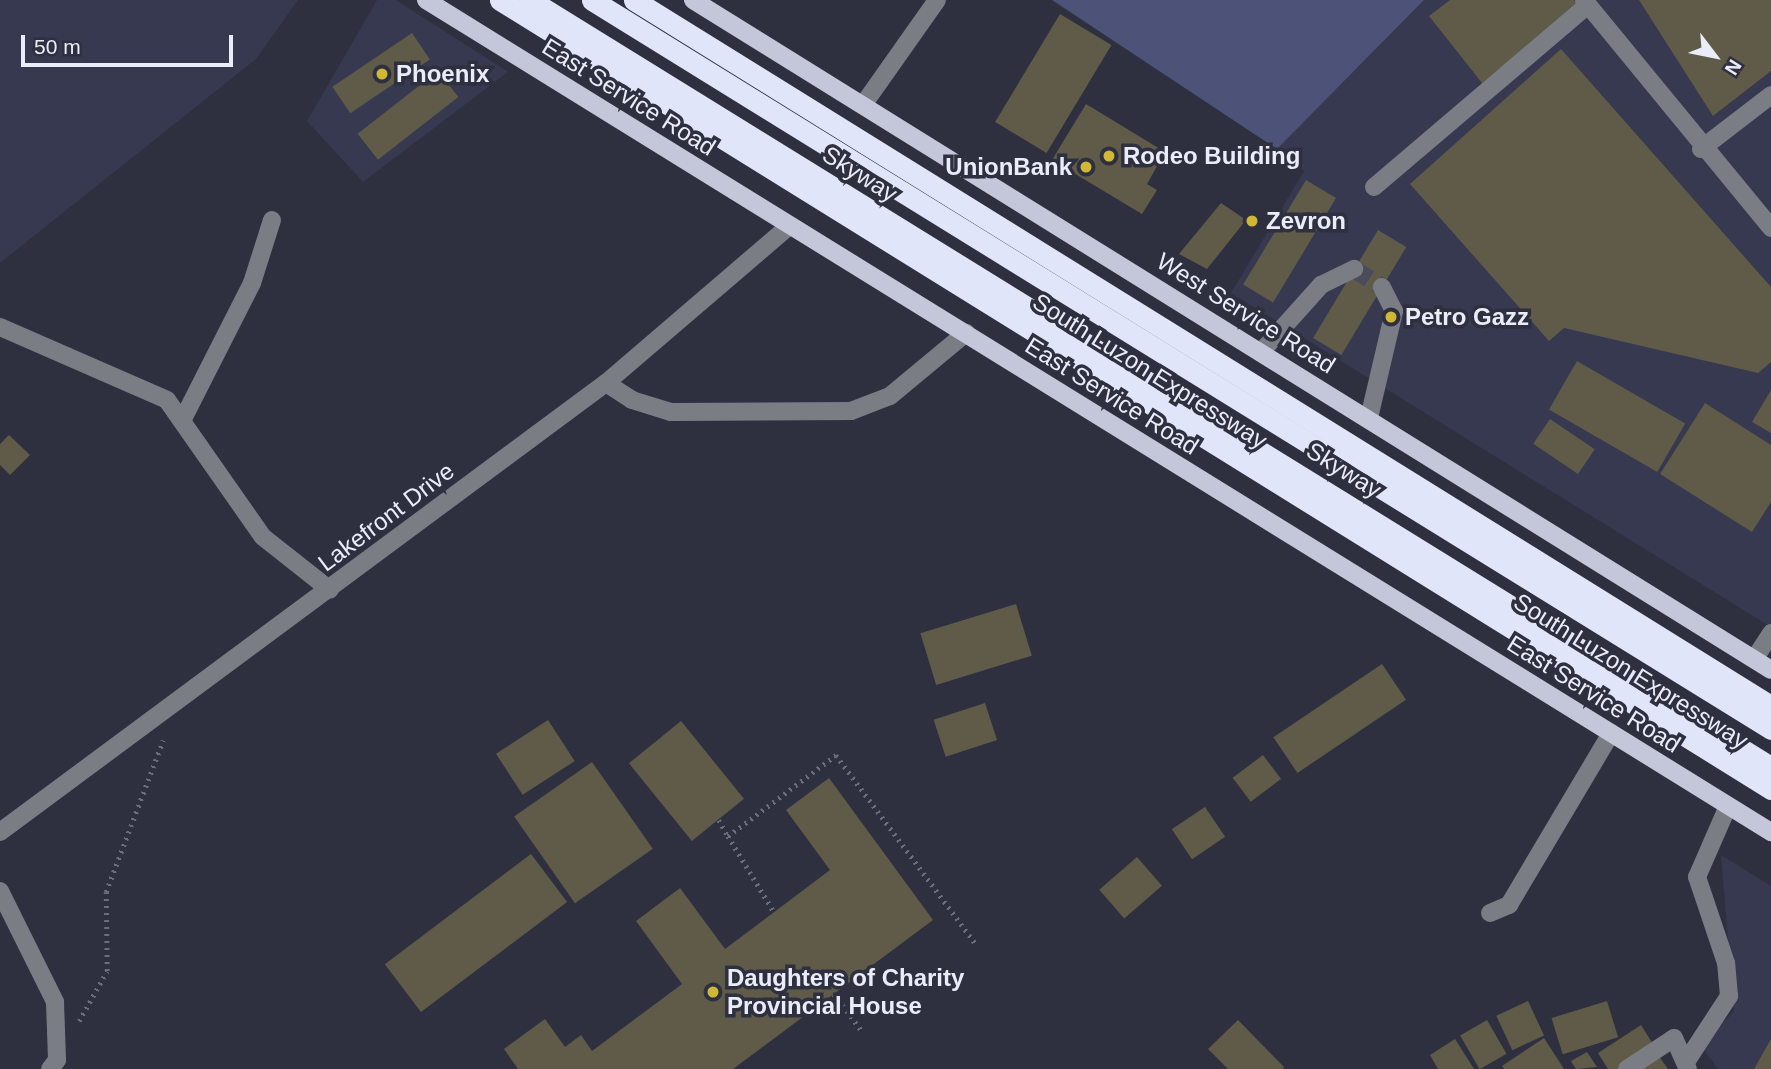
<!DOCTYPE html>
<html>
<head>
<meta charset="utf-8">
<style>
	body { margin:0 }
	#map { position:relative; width:1771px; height:1069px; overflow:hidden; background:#2e3040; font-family:Helvetica,sans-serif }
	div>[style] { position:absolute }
	.built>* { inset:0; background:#36394f }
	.green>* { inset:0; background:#4d5279 }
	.building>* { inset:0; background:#5f5b48; transform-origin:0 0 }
	.minor-tunnel>* { height:18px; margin-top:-9px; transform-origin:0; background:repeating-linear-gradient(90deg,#4a4c5b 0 18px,transparent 0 27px) }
	.path>* { height:4.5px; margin-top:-2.25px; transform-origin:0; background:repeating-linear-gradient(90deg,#6c6e7c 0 2px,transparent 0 7px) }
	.minor>* { height:18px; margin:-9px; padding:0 9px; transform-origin:9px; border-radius:9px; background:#7b7d85 }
	.major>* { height:18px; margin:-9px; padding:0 9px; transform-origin:9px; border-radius:9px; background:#c4c7d9 }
	.highway>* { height:21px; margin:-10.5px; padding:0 10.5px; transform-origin:10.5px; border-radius:10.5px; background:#e1e5fa }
	.dots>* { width:19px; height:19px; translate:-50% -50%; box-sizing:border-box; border:4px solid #2e3040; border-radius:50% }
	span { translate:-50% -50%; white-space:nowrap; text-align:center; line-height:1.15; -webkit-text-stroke:7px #2e3040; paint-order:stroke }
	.poi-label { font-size:24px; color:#eaecf7; font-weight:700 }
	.left { translate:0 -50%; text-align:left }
	.right { translate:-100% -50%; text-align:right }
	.street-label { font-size:24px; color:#eaecf7 }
	.north { position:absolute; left:1680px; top:21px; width:70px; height:70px; -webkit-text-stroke:5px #2e3040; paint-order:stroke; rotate:122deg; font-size:19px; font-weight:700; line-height:28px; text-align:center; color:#eaecf7 }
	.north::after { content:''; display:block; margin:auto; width:24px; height:32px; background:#eaecf7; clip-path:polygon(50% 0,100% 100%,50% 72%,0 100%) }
	.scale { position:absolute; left:21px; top:35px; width:212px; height:32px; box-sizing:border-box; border:4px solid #eaecf7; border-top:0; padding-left:9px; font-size:21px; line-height:24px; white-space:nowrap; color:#eaecf7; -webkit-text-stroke:5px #2e3040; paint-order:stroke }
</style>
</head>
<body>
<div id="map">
	<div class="built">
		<i style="clip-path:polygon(0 0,298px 0,256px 59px,0 263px)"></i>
		<i style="clip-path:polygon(377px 0,396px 0,508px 72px,363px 182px,307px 121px)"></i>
		<i style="clip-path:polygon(1424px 0,1771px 0,1771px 627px,1231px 293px,1304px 171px,1277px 149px)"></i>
		<i style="clip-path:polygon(1721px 855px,1771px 886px,1771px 1069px,1718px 1069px,1701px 1046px,1734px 1011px)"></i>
	</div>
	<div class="green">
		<i style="clip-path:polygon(1052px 0,1424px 0,1277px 149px)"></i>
	</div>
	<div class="building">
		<i style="clip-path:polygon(1450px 0,1574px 0,1579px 6px,1482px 83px,1429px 16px)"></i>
		<i style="clip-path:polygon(1639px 0,1771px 0,1771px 71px,1713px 116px)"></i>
		<i style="left:1060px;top:14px;width:60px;height:126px;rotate:31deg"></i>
		<i style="left:412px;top:33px;width:32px;height:96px;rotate:56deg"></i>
		<i style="clip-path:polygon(1561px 49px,1771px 287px,1771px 362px,1758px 373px,1564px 328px,1549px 341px,1410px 184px)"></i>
		<i style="left:438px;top:71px;width:33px;height:102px;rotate:52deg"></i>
		<i style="clip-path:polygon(1086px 104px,1165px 152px,1147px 184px,1157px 190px,1142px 214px,1052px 160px)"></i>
		<i style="left:1306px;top:180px;width:35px;height:122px;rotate:31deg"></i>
		<i style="clip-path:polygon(1221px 203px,1246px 220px,1207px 269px,1179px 254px)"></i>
		<i style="left:1378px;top:230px;width:33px;height:126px;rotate:31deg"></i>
		<i style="left:1577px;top:361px;width:125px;height:56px;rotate:30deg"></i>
		<i style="clip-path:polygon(1771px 390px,1771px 433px,1752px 422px)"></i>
		<i style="clip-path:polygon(1705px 403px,1771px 445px,1771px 502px,1752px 532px,1660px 474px)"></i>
		<i style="left:1550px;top:419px;width:54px;height:30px;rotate:34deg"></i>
		<i style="clip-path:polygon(9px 435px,30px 455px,10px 475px,0 465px,0 444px)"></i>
		<i style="left:1016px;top:604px;width:54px;height:100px;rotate:73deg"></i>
		<i style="left:1382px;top:664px;width:43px;height:131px;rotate:56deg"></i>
		<i style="left:985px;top:703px;width:39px;height:54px;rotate:72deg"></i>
		<i style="left:548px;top:720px;width:49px;height:62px;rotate:57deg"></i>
		<i style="left:681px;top:721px;width:100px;height:67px;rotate:51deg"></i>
		<i style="left:1263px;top:755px;width:30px;height:38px;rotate:53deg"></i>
		<i style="left:592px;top:762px;width:106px;height:95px;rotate:55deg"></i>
		<i style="clip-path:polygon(829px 778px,933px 920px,733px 1069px,518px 1069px,504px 1049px,545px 1019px,565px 1047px,581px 1035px,592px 1051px,682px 984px,636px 921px,680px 888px,725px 949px,830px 870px,786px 810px)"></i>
		<i style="left:1205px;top:807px;width:36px;height:40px;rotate:56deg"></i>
		<i style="left:531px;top:854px;width:60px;height:183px;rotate:53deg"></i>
		<i style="left:1137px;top:857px;width:38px;height:50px;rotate:49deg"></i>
		<i style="left:1528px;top:1001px;width:38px;height:35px;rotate:65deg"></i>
		<i style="left:1607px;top:1001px;width:38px;height:58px;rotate:73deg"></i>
		<i style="clip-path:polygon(1238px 1020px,1284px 1067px,1283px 1069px,1228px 1069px,1208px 1049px)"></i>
		<i style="left:1487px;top:1020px;width:39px;height:31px;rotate:60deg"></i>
		<i style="clip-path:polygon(1641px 1025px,1656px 1049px,1625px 1069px,1608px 1069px,1598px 1053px)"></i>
		<i style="clip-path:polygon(1544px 1038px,1564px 1069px,1504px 1069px,1502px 1066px)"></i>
		<i style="clip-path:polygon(1455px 1039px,1474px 1069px,1438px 1069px,1430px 1055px)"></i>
		<i style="clip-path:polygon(1771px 1039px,1771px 1069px,1754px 1069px)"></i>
		<i style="clip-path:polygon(1587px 1052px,1597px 1067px,1576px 1069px,1571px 1061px)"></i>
		<i style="clip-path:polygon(1656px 1052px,1668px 1069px,1631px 1069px)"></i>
	</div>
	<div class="minor-tunnel">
		<i style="left:1354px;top:269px;width:33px;rotate:33deg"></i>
	</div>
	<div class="path">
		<i style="left:719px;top:820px;width:18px;rotate:61deg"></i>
		<i style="left:728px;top:836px;width:135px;rotate:-36.9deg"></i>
		<i style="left:836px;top:755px;width:234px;rotate:53.5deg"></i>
		<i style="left:728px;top:836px;width:89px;rotate:58.8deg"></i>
		<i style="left:834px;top:994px;width:46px;rotate:52.9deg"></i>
		<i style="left:79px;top:1021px;width:57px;rotate:-60.8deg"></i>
		<i style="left:107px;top:971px;width:79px;rotate:-90.7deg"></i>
		<i style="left:106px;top:892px;width:162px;rotate:-69.4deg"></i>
	</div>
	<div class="minor">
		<i style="left:1584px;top:0;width:295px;rotate:50.6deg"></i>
		<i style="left:863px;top:105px;width:128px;rotate:-54.8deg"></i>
		<i style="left:1701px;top:149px;width:88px;rotate:-37.6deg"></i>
		<i style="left:1374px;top:187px;width:281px;rotate:-40.4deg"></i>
		<i style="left:0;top:327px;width:182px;rotate:23.6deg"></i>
		<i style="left:167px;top:400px;width:167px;rotate:55deg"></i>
		<i style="left:263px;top:537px;width:85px;rotate:38.3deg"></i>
		<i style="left:1262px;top:351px;width:89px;rotate:-48.2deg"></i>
		<i style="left:1321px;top:285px;width:37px;rotate:-26deg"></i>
		<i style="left:606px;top:383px;width:31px;rotate:33deg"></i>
		<i style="left:632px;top:400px;width:41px;rotate:17.1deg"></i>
		<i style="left:671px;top:412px;width:180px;rotate:-0.3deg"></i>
		<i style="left:851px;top:411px;width:42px;rotate:-21deg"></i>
		<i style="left:890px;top:396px;width:99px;rotate:-39.7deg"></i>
		<i style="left:184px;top:417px;width:150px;rotate:-63.1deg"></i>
		<i style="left:252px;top:283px;width:66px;rotate:-72.4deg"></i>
		<i style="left:1369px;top:418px;width:110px;rotate:-76.8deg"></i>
		<i style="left:1394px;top:311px;width:27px;rotate:-117deg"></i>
		<i style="left:1755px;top:658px;width:30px;rotate:-57deg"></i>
		<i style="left:0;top:832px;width:754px;rotate:-36.54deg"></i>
		<i style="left:606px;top:383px;width:241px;rotate:-40.6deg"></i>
		<i style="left:0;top:891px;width:124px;rotate:63.6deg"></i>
		<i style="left:55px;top:1002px;width:58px;rotate:88deg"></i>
		<i style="left:57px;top:1060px;width:11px;rotate:128deg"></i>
		<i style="left:1490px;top:913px;width:21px;rotate:-23deg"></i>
		<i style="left:1509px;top:905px;width:200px;rotate:-59.3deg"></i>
		<i style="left:1686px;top:1062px;width:79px;rotate:-56.9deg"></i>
		<i style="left:1729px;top:996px;width:33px;rotate:-95deg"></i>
		<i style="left:1726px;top:963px;width:91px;rotate:-108.6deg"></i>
		<i style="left:1697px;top:877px;width:77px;rotate:-66.4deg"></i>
		<i style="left:1627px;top:1069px;width:56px;rotate:-33.4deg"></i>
		<i style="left:1674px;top:1038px;width:34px;rotate:66deg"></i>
	</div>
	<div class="major">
		<i style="left:426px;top:0;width:1582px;rotate:31.74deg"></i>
		<i style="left:693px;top:0;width:1269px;rotate:31.86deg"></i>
	</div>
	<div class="highway">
		<i style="left:500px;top:0;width:1496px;rotate:31.83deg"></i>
		<i style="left:530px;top:0;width:1459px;rotate:31.72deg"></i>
		<i style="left:592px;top:0;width:1386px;rotate:31.73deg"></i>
		<i style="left:634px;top:0;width:1338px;rotate:31.84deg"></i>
	</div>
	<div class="dots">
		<i style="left:382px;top:74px;background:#d1b736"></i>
		<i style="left:1109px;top:156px;background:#d1b736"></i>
		<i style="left:1086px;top:167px;background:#d1b736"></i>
		<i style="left:1252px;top:221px;background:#d1b736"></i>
		<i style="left:1391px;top:317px;background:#d1b736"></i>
		<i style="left:713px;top:992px;background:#d1b736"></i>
	</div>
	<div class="poi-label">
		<span class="left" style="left:396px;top:74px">Phoenix</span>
		<span class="left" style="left:1123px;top:156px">Rodeo Building</span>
		<span class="right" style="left:1072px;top:167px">UnionBank</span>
		<span class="left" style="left:1266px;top:221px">Zevron</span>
		<span class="left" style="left:1405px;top:317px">Petro Gazz</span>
		<span class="left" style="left:727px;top:992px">Daughters of Charity<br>Provincial House</span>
	</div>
	<div class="street-label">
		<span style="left:629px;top:97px;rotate:32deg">East Service Road</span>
		<span style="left:860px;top:174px;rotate:32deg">Skyway</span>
		<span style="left:1246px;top:313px;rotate:32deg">West Service Road</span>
		<span style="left:1150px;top:371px;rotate:32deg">South Luzon Expressway</span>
		<span style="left:1112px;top:396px;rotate:32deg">East Service Road</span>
		<span style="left:1344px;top:470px;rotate:32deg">Skyway</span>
		<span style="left:386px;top:517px;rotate:-37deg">Lakefront Drive</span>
		<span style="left:1631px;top:671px;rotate:32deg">South Luzon Expressway</span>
		<span style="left:1594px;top:694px;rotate:32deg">East Service Road</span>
	</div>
	<div class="north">N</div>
	<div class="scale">50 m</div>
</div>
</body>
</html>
